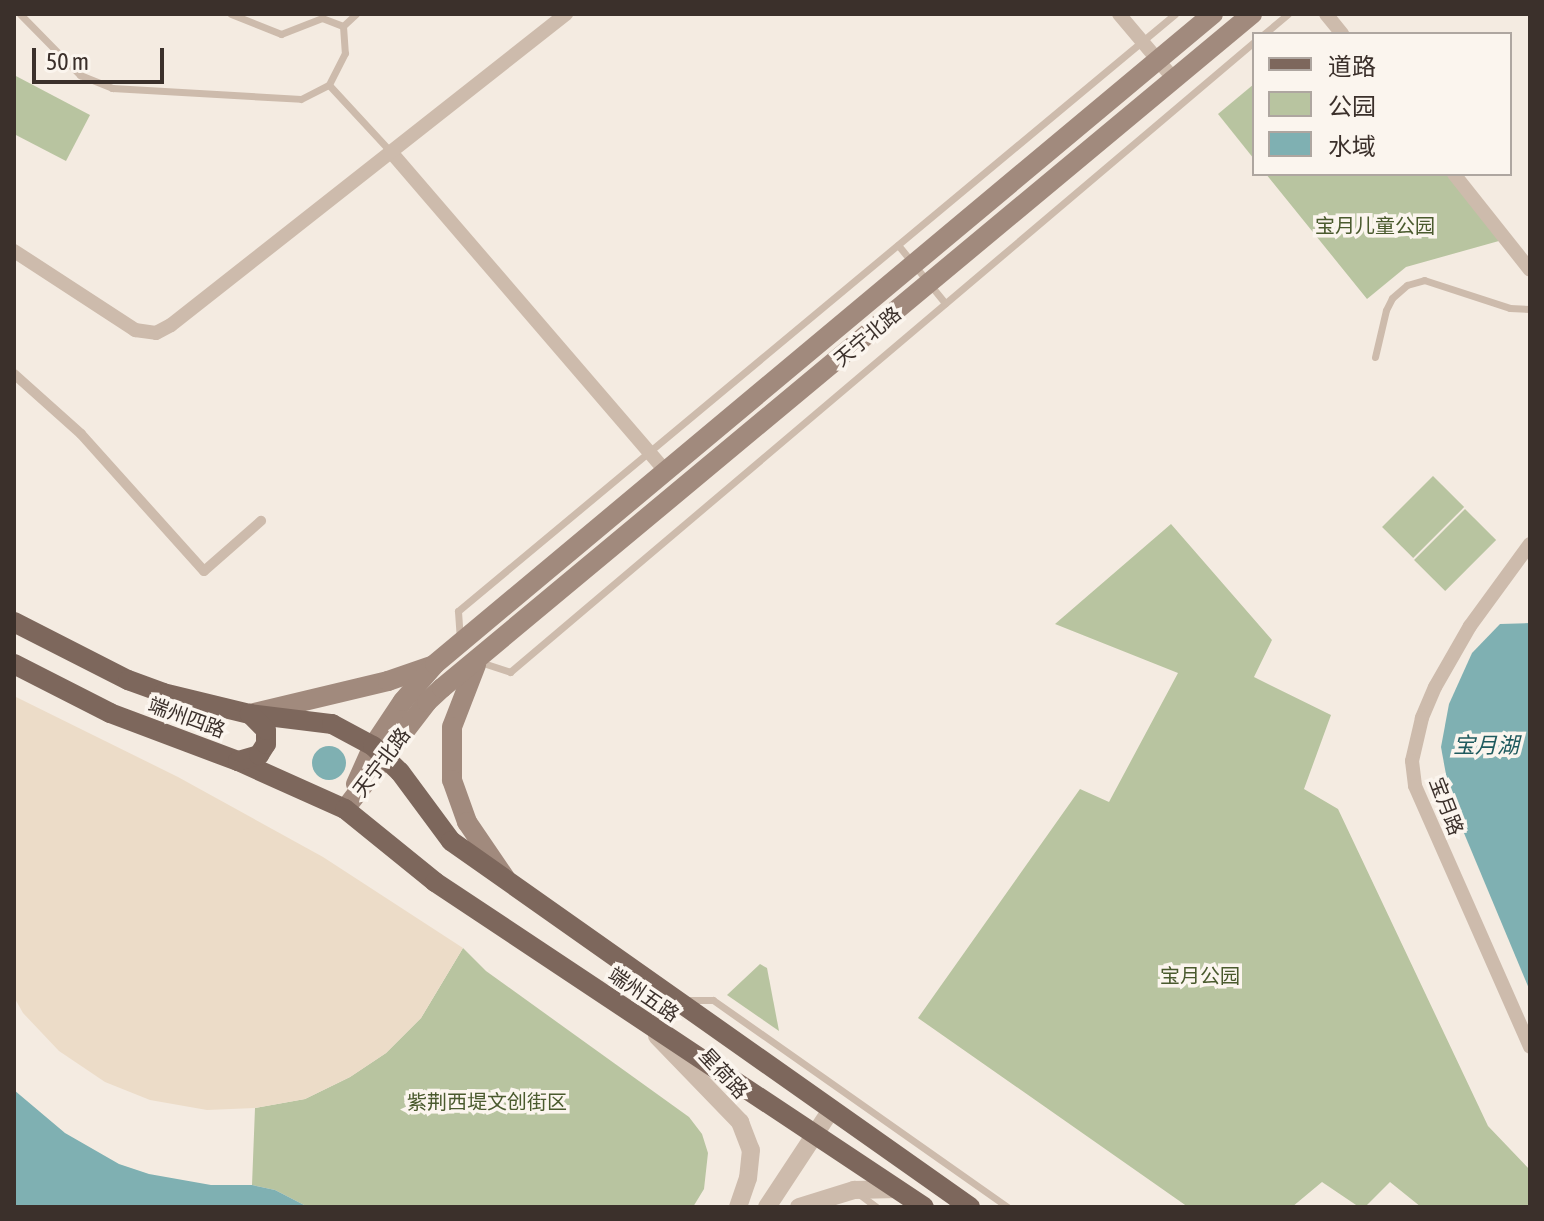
<!DOCTYPE html>
<html>
<head>
<meta charset="utf-8">
<style>
	body { margin:0 }
	#map { position:relative; width:1544px; height:1221px; overflow:hidden; background:#f4ebe1; font-family:"Asap Condensed","Noto Sans SC",sans-serif }
	div>[style] { position:absolute }
	.green>* { inset:0; background:#b8c4a0; transform-origin:0 0 }
	.plaza>* { inset:0; background:#ecdcc8 }
	.water>* { inset:0; background:#7fb0b2 }
	.round { border-radius:50% }
	.service>* { height:7px; margin:-3.5px; padding:0 3.5px; transform-origin:3.5px; border-radius:3.5px; background:#cdbbac }
	.pedestrian>* { height:10px; margin:-5px; padding:0 5px; transform-origin:5px; border-radius:5px; background:#cdbbac }
	.minor>* { height:14px; margin:-7px; padding:0 7px; transform-origin:7px; border-radius:7px; background:#cdbbac }
	.tertiary>* { height:18px; margin:-9px; padding:0 9px; transform-origin:9px; border-radius:9px; background:#cdbbac }
	.secondary>* { height:20px; margin:-10px; padding:0 10px; transform-origin:10px; border-radius:10px; background:#a18a7d }
	.primary>* { height:20px; margin:-10px; padding:0 10px; transform-origin:10px; border-radius:10px; background:#7d675c }
	span { translate:-50% -50%; white-space:nowrap; text-align:center; line-height:1.15; -webkit-text-stroke:7px #fbf5ee; paint-order:stroke }
	.park-label { font-size:20px; color:#4a5a2e }
	.street-label { font-size:20px; color:#3b302b }
	.water-label { font-size:22px; color:#1f5a5e; font-style:italic }
	.frame { position:absolute; inset:0; border:16px solid #3b302b; pointer-events:none }
	.legend { position:absolute; left:1252px; top:32px; width:260px; height:144px; box-sizing:border-box; background:#fbf5ee; border:2px solid #aea6a0; margin:0; padding:10px 14px; list-style:none; font-size:24px; color:#3b302b }
	.legend li { display:flex; align-items:center; gap:16px; height:40px }
	.legend b { width:40px; border:2px solid #aea6a0 }
	.scale { position:absolute; left:32px; top:48px; width:132px; height:36px; box-sizing:border-box; border:4px solid #3b302b; border-top:0; padding-left:10px; font-size:24px; line-height:28px; white-space:nowrap; color:#3b302b; -webkit-text-stroke:6px #fbf5ee; paint-order:stroke }
</style>
</head>
<body>
<div id="map">
	<div class="green">
		<i style="clip-path:polygon(14px 75px,90px 115px,66px 161px,14px 134px)"></i>
		<i style="clip-path:polygon(1254px 84px,1254px 159px,1218px 114px)"></i>
		<i style="clip-path:polygon(1266px 174px,1454px 174px,1506px 239px,1406px 267px,1367px 299px)"></i>
		<i style="left:1433px;top:476px;width:44px;height:72px;rotate:45deg"></i>
		<i style="left:1465px;top:509px;width:44px;height:72px;rotate:45deg"></i>
		<i style="clip-path:polygon(1171px 524px,1272px 640px,1254px 677px,1331px 715px,1304px 789px,1338px 809px,1488px 1126px,1530px 1170px,1530px 1207px,1421px 1207px,1390px 1182px,1365px 1207px,1359px 1207px,1322px 1182px,1292px 1207px,1188px 1207px,918px 1018px,1080px 789px,1109px 802px,1178px 673px,1055px 624px)"></i>
		<i style="clip-path:polygon(463px 948px,486px 971px,689px 1117px,702px 1134px,708px 1153px,704px 1189px,693px 1207px,308px 1207px,275px 1190px,252px 1185px,255px 1108px,305px 1099px,350px 1077px,386px 1053px,421px 1018px)"></i>
		<i style="clip-path:polygon(760px 964px,767px 968px,779px 1031px,727px 995px)"></i>
	</div>
	<div class="plaza">
		<i style="clip-path:polygon(14px 696px,178px 777px,323px 857px,463px 948px,421px 1018px,386px 1053px,350px 1077px,305px 1099px,255px 1108px,207px 1110px,150px 1100px,105px 1082px,59px 1051px,23px 1013px,14px 997px)"></i>
	</div>
	<div class="water">
		<i style="clip-path:polygon(1530px 623px,1530px 991px,1451px 802px,1441px 747px,1449px 704px,1472px 653px,1500px 624px)"></i>
		<i class="round" style="left:312px;top:746px;width:34px;height:34px"></i>
		<i style="clip-path:polygon(14px 1090px,65px 1133px,119px 1164px,149px 1174px,211px 1185px,252px 1185px,275px 1190px,308px 1207px,14px 1207px)"></i>
	</div>
	<div class="service">
		<i style="left:20px;top:14px;width:86px;rotate:45.5deg"></i>
		<i style="left:80px;top:75px;width:35px;rotate:22deg"></i>
		<i style="left:112px;top:88px;width:189px;rotate:3.3deg"></i>
		<i style="left:301px;top:99px;width:31px;rotate:-27deg"></i>
		<i style="left:231px;top:14px;width:54px;rotate:21.8deg"></i>
		<i style="left:281px;top:34px;width:44px;rotate:-21.3deg"></i>
		<i style="left:322px;top:18px;width:22px;rotate:21deg"></i>
		<i style="left:343px;top:26px;width:27px;rotate:86deg"></i>
		<i style="left:345px;top:53px;width:36px;rotate:117deg"></i>
		<i style="left:329px;top:85px;width:91px;rotate:47.2deg"></i>
		<i style="left:343px;top:26px;width:18px;rotate:-43deg"></i>
		<i style="left:1264px;top:34px;width:31px;rotate:-40deg"></i>
		<i style="left:898px;top:245px;width:75px;rotate:51deg"></i>
		<i style="left:1375px;top:357px;width:48px;rotate:-76.8deg"></i>
		<i style="left:1386px;top:310px;width:13px;rotate:-63deg"></i>
		<i style="left:1392px;top:298px;width:20px;rotate:-41deg"></i>
		<i style="left:1407px;top:285px;width:18px;rotate:-16deg"></i>
		<i style="left:1424px;top:280px;width:90px;rotate:18deg"></i>
		<i style="left:1510px;top:308px;width:20px;rotate:3deg"></i>
		<i style="left:460px;top:640px;width:29px;rotate:-94deg"></i>
		<i style="left:458px;top:611px;width:933px;rotate:-39.78deg"></i>
		<i style="left:480px;top:662px;width:32px;rotate:18deg"></i>
		<i style="left:510px;top:672px;width:975px;rotate:-40.26deg"></i>
		<i style="left:688px;top:1000px;width:25px"></i>
		<i style="left:713px;top:1000px;width:360px;rotate:35.1deg"></i>
		<i style="left:859px;top:1194px;width:21px;rotate:37deg"></i>
	</div>
	<div class="pedestrian">
		<i style="left:14px;top:374px;width:90px;rotate:41.8deg"></i>
		<i style="left:81px;top:434px;width:184px;rotate:48.1deg"></i>
		<i style="left:204px;top:571px;width:76px;rotate:-41.3deg"></i>
	</div>
	<div class="minor">
		<i style="left:1119px;top:14px;width:85px;rotate:49.8deg"></i>
		<i style="left:1326px;top:14px;width:26px;rotate:51deg"></i>
		<i style="left:391px;top:152px;width:421px;rotate:49.3deg"></i>
		<i style="left:1454px;top:174px;width:122px;rotate:51.6deg"></i>
		<i style="left:14px;top:251px;width:145px;rotate:33.1deg"></i>
		<i style="left:135px;top:330px;width:21px;rotate:8deg"></i>
		<i style="left:156px;top:333px;width:17px;rotate:-28deg"></i>
		<i style="left:171px;top:325px;width:503px;rotate:-38.21deg"></i>
		<i style="left:1530px;top:544px;width:102px;rotate:126.2deg"></i>
		<i style="left:1470px;top:626px;width:70px;rotate:119.8deg"></i>
		<i style="left:1435px;top:687px;width:34px;rotate:113deg"></i>
		<i style="left:1422px;top:718px;width:44px;rotate:103.1deg"></i>
		<i style="left:1412px;top:761px;width:25px;rotate:83deg"></i>
		<i style="left:1415px;top:786px;width:285px;rotate:66.2deg"></i>
	</div>
	<div class="tertiary">
		<i style="left:657px;top:1036px;width:120px;rotate:46deg"></i>
		<i style="left:740px;top:1122px;width:30px;rotate:69deg"></i>
		<i style="left:751px;top:1150px;width:28px;rotate:96deg"></i>
		<i style="left:748px;top:1178px;width:31px;rotate:109deg"></i>
		<i style="left:767px;top:1207px;width:116px;rotate:-56.6deg"></i>
		<i style="left:799px;top:1207px;width:58px;rotate:-17.2deg"></i>
		<i style="left:854px;top:1190px;width:44px;rotate:-1.3deg"></i>
	</div>
	<div class="secondary">
		<i style="left:476px;top:665px;width:66px;rotate:111.2deg"></i>
		<i style="left:452px;top:727px;width:53px;rotate:90deg"></i>
		<i style="left:452px;top:780px;width:45px;rotate:70.3deg"></i>
		<i style="left:467px;top:822px;width:68px;rotate:55.8deg"></i>
		<i style="left:250px;top:714px;width:142px;rotate:-13.4deg"></i>
		<i style="left:388px;top:681px;width:46px;rotate:-19.2deg"></i>
		<i style="left:356px;top:784px;width:42px;rotate:-65.9deg"></i>
		<i style="left:373px;top:746px;width:54px;rotate:-56.3deg"></i>
		<i style="left:403px;top:701px;width:49px;rotate:-49.1deg"></i>
		<i style="left:435px;top:664px;width:1014px;rotate:-39.88deg"></i>
		<i style="left:345px;top:809px;width:135px;rotate:-52.5deg"></i>
		<i style="left:427px;top:702px;width:21px;rotate:-43deg"></i>
		<i style="left:442px;top:688px;width:1054px;rotate:-39.76deg"></i>
	</div>
	<div class="primary">
		<i style="left:14px;top:622px;width:128px;rotate:27deg"></i>
		<i style="left:128px;top:680px;width:37px;rotate:20deg"></i>
		<i style="left:163px;top:693px;width:89px;rotate:13.6deg"></i>
		<i style="left:250px;top:714px;width:83px;rotate:7deg"></i>
		<i style="left:332px;top:724px;width:47px;rotate:28.2deg"></i>
		<i style="left:373px;top:746px;width:37px;rotate:44deg"></i>
		<i style="left:400px;top:772px;width:86px;rotate:53.5deg"></i>
		<i style="left:451px;top:841px;width:635px;rotate:35.19deg"></i>
		<i style="left:14px;top:664px;width:108px;rotate:27deg"></i>
		<i style="left:110px;top:713px;width:137px;rotate:20.6deg"></i>
		<i style="left:238px;top:761px;width:117px;rotate:24.2deg"></i>
		<i style="left:345px;top:809px;width:116px;rotate:39deg"></i>
		<i style="left:435px;top:882px;width:587px;rotate:33.61deg"></i>
		<i style="left:238px;top:761px;width:22px;rotate:-16deg"></i>
		<i style="left:259px;top:755px;width:13px;rotate:-58deg"></i>
		<i style="left:266px;top:744px;width:14px;rotate:-90deg"></i>
		<i style="left:266px;top:730px;width:23px;rotate:-135deg"></i>
	</div>
	<div class="park-label">
		<span style="left:1375px;top:225px">宝月儿童公园</span>
		<span style="left:1200px;top:975px">宝月公园</span>
		<span style="left:487px;top:1101px">紫荆西堤文创街区</span>
	</div>
	<div class="street-label">
		<span style="left:867px;top:336px;rotate:-40deg">天宁北路</span>
		<span style="left:187px;top:717px;rotate:20deg">端州四路</span>
		<span style="left:381px;top:762px;rotate:-53deg">天宁北路</span>
		<span style="left:1447px;top:806px;rotate:69deg">宝月路</span>
		<span style="left:644px;top:994px;rotate:34deg">端州五路</span>
		<span style="left:724px;top:1073px;rotate:47deg">星荷路</span>
	</div>
	<div class="water-label">
		<span style="left:1486px;top:746px">宝月湖</span>
	</div>
	<div class="frame"></div>
	<ul class="legend">
	<li><b style="height:10px;background:#7d675c"></b>道路</li>
	<li><b style="height:22px;background:#b8c4a0"></b>公园</li>
	<li><b style="height:22px;background:#7fb0b2"></b>水域</li>
	</ul>
	<div class="scale">50 m</div>
</div>
</body>
</html>
